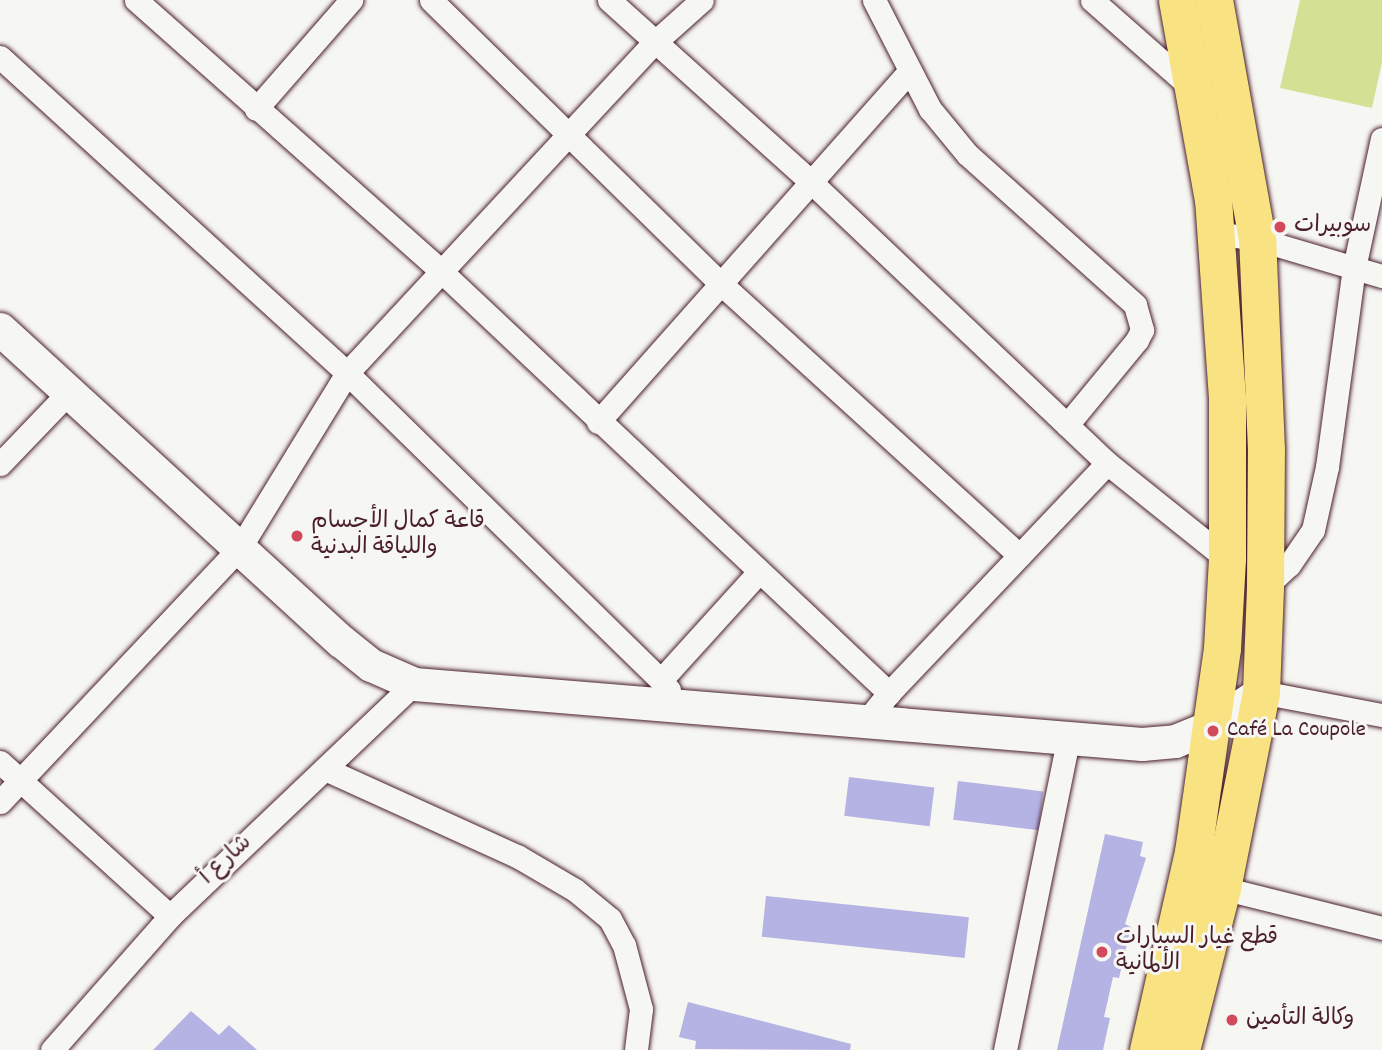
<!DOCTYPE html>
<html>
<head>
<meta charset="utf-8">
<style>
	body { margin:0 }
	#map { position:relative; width:1382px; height:1050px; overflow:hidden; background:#f6f6f2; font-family:Dekko,"Playpen Sans Arabic",sans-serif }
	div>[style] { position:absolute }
	.green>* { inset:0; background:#d4e194 }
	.building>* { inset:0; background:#b5b2e4; transform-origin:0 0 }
	.roads { filter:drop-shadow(0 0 2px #4a1f2b) drop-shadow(0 0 2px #4a1f2b) }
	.minor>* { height:23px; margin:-11.5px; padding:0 11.5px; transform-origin:11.5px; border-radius:11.5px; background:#f6f6f2 }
	.secondary>* { height:33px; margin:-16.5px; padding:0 16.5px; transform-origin:16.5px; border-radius:16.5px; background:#f6f6f2 }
	.primary>* { height:37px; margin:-18.5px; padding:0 18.5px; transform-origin:18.5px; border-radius:18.5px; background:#f8e281 }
	.dots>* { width:19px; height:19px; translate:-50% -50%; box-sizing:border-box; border:4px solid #f6f6f2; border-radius:50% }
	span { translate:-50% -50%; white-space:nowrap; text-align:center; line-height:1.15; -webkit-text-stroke:6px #f6f6f2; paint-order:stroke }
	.poi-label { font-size:23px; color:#4a1f2b }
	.left { translate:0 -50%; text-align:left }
	.street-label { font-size:23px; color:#4a1f2b }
</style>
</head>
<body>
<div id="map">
	<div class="green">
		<i style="clip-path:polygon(1300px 0,1382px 0,1382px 62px,1372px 108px,1280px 88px)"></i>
	</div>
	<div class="building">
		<i style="left:849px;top:777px;width:86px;height:39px;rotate:7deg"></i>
		<i style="left:958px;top:781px;width:86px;height:39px;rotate:7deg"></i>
		<i style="clip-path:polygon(1105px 834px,1143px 842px,1140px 856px,1146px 858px,1125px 924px,1131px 927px,1119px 978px,1113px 977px,1104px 1017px,1110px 1018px,1103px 1050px,1057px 1050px)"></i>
		<i style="left:766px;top:896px;width:204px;height:41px;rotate:6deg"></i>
		<i style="clip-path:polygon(688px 1002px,851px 1044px,850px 1050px,695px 1049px,696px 1041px,679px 1037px)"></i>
		<i style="clip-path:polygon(191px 1011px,219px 1035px,229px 1025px,257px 1050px,153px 1050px)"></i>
	</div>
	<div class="roads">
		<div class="minor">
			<i style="left:136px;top:0;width:411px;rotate:41.6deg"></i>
			<i style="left:443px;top:273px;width:613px;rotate:43.28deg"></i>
			<i style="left:889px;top:693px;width:35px;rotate:129deg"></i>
			<i style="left:431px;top:0;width:403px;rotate:44.4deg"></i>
			<i style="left:719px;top:282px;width:406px;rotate:42.3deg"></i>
			<i style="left:609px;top:0;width:270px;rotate:42deg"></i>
			<i style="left:810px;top:181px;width:410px;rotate:43.5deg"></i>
			<i style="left:1107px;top:463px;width:154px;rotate:38.7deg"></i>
			<i style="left:874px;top:0;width:123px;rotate:62.8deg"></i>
			<i style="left:930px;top:109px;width:58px;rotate:50.6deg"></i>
			<i style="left:967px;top:154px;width:226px;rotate:41.9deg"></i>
			<i style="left:1135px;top:305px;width:26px;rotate:74deg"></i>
			<i style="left:1142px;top:330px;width:11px;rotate:117deg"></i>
			<i style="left:1137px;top:340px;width:110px;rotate:129.5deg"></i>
			<i style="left:1092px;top:0;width:135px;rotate:41.4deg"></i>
			<i style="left:0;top:57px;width:469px;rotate:42.3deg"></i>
			<i style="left:347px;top:373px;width:439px;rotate:44.4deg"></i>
			<i style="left:256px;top:109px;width:145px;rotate:-48.9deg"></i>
			<i style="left:1215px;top:233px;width:42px;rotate:8.1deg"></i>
			<i style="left:1257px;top:239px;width:130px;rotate:16.5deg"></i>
			<i style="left:598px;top:422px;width:468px;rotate:-48.4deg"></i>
			<i style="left:0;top:464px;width:98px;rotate:-46.2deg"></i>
			<i style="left:1265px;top:587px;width:33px;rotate:-43deg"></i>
			<i style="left:1289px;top:565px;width:42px;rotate:-55.6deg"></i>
			<i style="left:1313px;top:530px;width:65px;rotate:-77.5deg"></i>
			<i style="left:1327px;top:467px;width:201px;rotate:-82.3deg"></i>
			<i style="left:1354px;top:268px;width:132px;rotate:-77.8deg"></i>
			<i style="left:669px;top:690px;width:13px;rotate:-129deg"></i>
			<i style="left:661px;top:680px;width:146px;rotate:-47.8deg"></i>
			<i style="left:1261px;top:692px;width:123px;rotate:10.8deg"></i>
			<i style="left:889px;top:693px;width:317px;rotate:-46.5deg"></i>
			<i style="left:0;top:762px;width:229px;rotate:42.2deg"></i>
			<i style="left:325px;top:769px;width:211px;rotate:24.4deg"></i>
			<i style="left:517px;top:856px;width:67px;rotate:30.4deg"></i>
			<i style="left:575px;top:890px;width:45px;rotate:39.6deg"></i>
			<i style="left:610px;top:919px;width:30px;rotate:62deg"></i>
			<i style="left:624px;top:945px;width:66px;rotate:75.1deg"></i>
			<i style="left:641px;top:1009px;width:41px;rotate:97deg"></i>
			<i style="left:0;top:802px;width:352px;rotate:-46.7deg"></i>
			<i style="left:241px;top:546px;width:203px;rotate:-58.5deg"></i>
			<i style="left:347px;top:373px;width:451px;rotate:-47.1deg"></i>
			<i style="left:654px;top:43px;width:64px;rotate:-41.9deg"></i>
			<i style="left:1222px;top:888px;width:165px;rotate:14deg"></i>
			<i style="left:52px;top:1050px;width:179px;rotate:-48.6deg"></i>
			<i style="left:170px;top:916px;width:337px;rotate:-43.6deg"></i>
			<i style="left:1005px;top:1050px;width:321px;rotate:-78.5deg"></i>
		</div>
		<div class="secondary">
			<i style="left:0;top:329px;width:462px;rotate:42.5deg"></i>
			<i style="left:341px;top:641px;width:38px;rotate:39deg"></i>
			<i style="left:371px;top:665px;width:47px;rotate:23.8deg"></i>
			<i style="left:414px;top:684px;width:730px;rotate:4.71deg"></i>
			<i style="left:1142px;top:744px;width:33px;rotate:-5deg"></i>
			<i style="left:1175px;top:741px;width:35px;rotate:-22deg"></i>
			<i style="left:1208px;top:728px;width:64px;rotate:-34.2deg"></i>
		</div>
		<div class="primary">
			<i style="left:1148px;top:1050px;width:203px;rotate:-77.2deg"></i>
			<i style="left:1193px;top:852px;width:206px;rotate:-81.9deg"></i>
			<i style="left:1222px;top:648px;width:89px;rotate:-86.8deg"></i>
			<i style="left:1227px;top:559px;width:161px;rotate:-90deg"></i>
			<i style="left:1227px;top:398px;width:198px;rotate:-94deg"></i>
			<i style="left:1213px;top:200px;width:203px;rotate:-100.2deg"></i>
			<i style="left:1181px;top:1050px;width:167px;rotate:-75.8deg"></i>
			<i style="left:1222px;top:888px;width:200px;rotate:-78.7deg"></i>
			<i style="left:1261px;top:692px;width:105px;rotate:-87.8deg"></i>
			<i style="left:1265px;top:587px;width:137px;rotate:-89.6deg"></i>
			<i style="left:1266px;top:450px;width:211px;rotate:-92.4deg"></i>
			<i style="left:1257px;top:239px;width:243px;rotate:-100.2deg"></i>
		</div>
	</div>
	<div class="dots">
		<i style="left:1280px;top:227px;background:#d1495b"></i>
		<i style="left:297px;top:536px;background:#d1495b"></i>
		<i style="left:1213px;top:731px;background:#d1495b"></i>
		<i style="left:1102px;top:952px;background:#d1495b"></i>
		<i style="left:1232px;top:1020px;background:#d1495b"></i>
	</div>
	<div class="poi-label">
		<span class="left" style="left:1294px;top:227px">سوبيرات</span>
		<span class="left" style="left:311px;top:536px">قاعة كمال الأجسام<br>واللياقة البدنية</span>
		<span class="left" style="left:1227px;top:731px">Café La Coupole</span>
		<span class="left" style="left:1116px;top:952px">قطع غيار السيارات<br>الألمانية</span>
		<span class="left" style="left:1246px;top:1020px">وكالة التأمين</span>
	</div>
	<div class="street-label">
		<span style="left:227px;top:861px;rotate:-43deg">شارع أ</span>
	</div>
</div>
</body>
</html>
